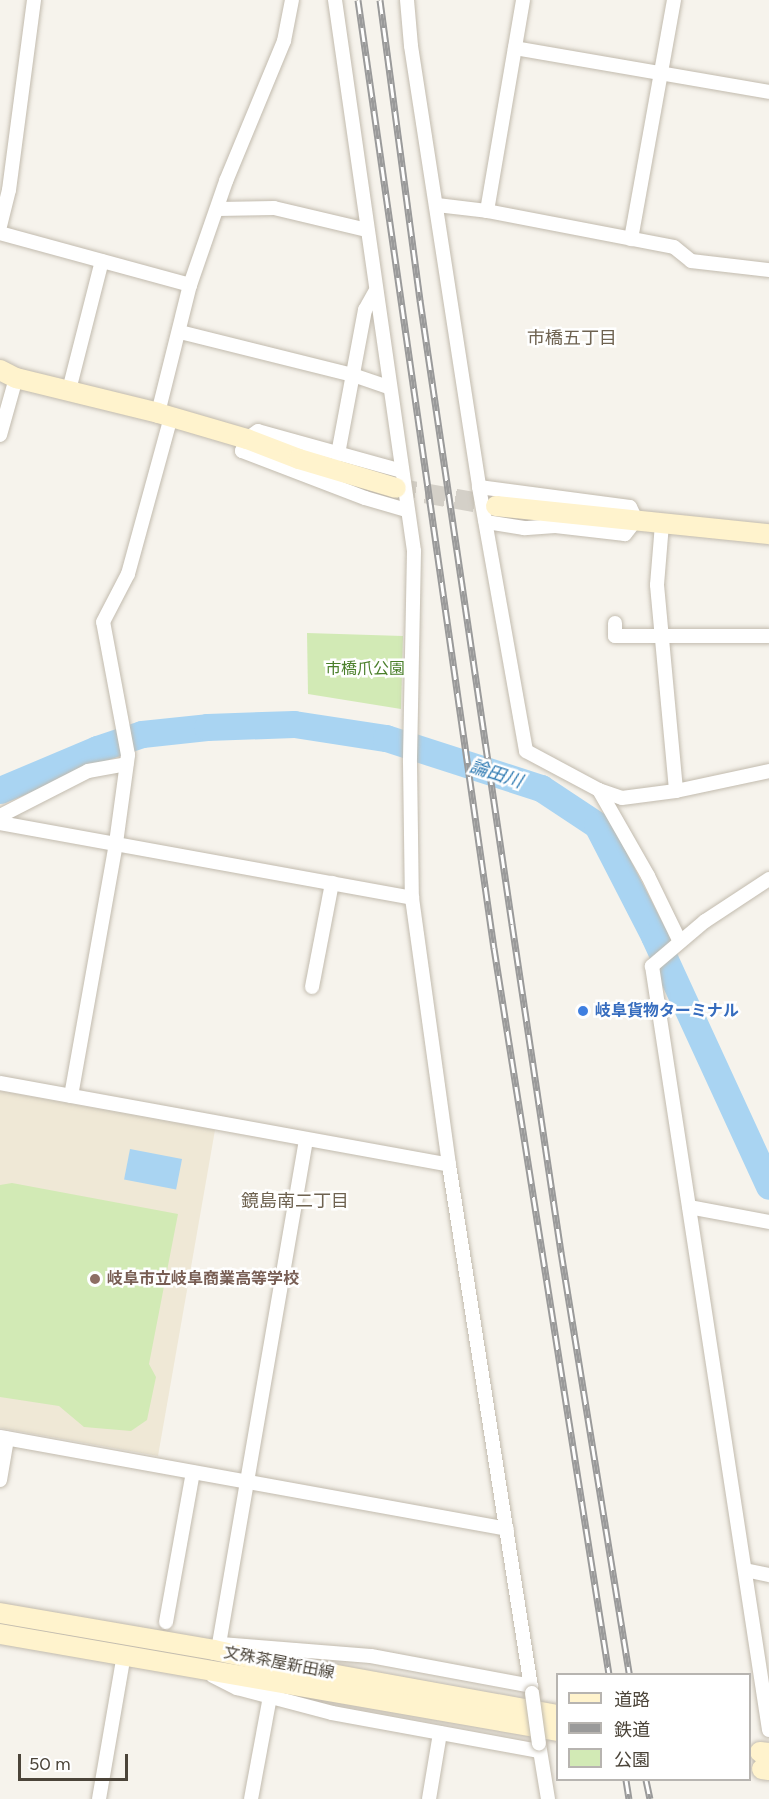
<!DOCTYPE html>
<html>
<head>
<meta charset="utf-8">
<style>
	body { margin:0 }
	#map { position:relative; width:769px; height:1799px; overflow:hidden; background:#f6f3ec; font-family:Figtree,"Noto Sans JP",sans-serif }
	div>[style] { position:absolute }
	.education>* { inset:0; background:#efe8d6 }
	.green>* { inset:0; background:#d2eab5 }
	.water>* { inset:0; background:#a9d4f2; transform-origin:0 0 }
	.river>* { height:27px; margin:-13.5px; padding:0 13.5px; transform-origin:13.5px; border-radius:13.5px; background:#a9d4f2 }
	.secondary-tunnel>* { height:20px; margin-top:-10px; transform-origin:0; background:repeating-linear-gradient(90deg,#d4d0c8 0 20px,transparent 0 30px) }
	.roads { filter:drop-shadow(0 0 2px #c2bbae) drop-shadow(0 0 2px #c2bbae) }
	.street>* { height:14px; margin:-7px; padding:0 7px; transform-origin:7px; border-radius:7px; background:#fff }
	.secondary>* { height:20px; margin:-10px; padding:0 10px; transform-origin:10px; border-radius:10px; background:#fff3cd }
	.rail>* { height:7px; margin-top:-3.5px; transform-origin:0; background:repeating-linear-gradient(90deg,#fff 0 14px,#9a9a9a 0 28px); box-sizing:border-box; border-block:2px solid #9a9a9a }
	.bridges { filter:drop-shadow(0 0 2px #c2bbae) drop-shadow(0 0 2px #c2bbae) }
	.street-bridge>* { height:14px; margin:-7px; padding:0 7px; transform-origin:7px; border-radius:7px; background:#fff }
	.dots>* { width:16px; height:16px; translate:-50% -50%; box-sizing:border-box; border:3px solid #fff; border-radius:50% }
	span { translate:-50% -50%; white-space:nowrap; text-align:center; line-height:1.15; -webkit-text-stroke:5px #fff; paint-order:stroke }
	.park-label { font-size:16px; color:#4a7f2a }
	.shop-label { font-size:16px; color:#366cbe; font-weight:700 }
	.left { translate:0 -50%; text-align:left }
	.education-label { font-size:16px; color:#785e54; font-weight:700 }
	.street-label { font-size:16px; color:#4b4439 }
	.neighbourhood-label { font-size:18px; color:#6e6250 }
	.water-label { font-size:18px; color:#2e7ab2; font-style:italic }
	.legend { position:absolute; left:556px; top:1673px; width:195px; height:108px; box-sizing:border-box; background:#fff; border:2px solid #b7b4b0; margin:0; padding:8px 10px; list-style:none; font-size:18px; color:#4b4439 }
	.legend li { display:flex; align-items:center; gap:12px; height:30px }
	.legend b { width:30px; border:2px solid #b7b4b0 }
	.scale { position:absolute; left:18px; top:1754px; width:110px; height:27px; box-sizing:border-box; border:3px solid #4b4439; border-top:0; padding-left:8px; font-size:18px; line-height:21px; white-space:nowrap; color:#4b4439; -webkit-text-stroke:4px #fff; paint-order:stroke }
</style>
</head>
<body>
<div id="map">
	<div class="education">
		<i style="clip-path:polygon(0 1091px,215px 1130px,158px 1456px,0 1428px)"></i>
	</div>
	<div class="green">
		<i style="clip-path:polygon(307px 633px,403px 636px,401px 709px,308px 694px)"></i>
		<i style="clip-path:polygon(12px 1183px,178px 1214px,149px 1364px,156px 1377px,147px 1420px,131px 1431px,84px 1427px,59px 1406px,0 1397px,0 1185px)"></i>
	</div>
	<div class="water">
		<i style="left:130px;top:1149px;width:53px;height:31px;rotate:11deg"></i>
	</div>
	<div class="river">
		<i style="left:0;top:790px;width:105px;rotate:-22.9deg"></i>
		<i style="left:97px;top:749px;width:47px;rotate:-18.4deg"></i>
		<i style="left:142px;top:734px;width:65px;rotate:-6.1deg"></i>
		<i style="left:207px;top:727px;width:87px;rotate:-2deg"></i>
		<i style="left:294px;top:724px;width:93px;rotate:8.7deg"></i>
		<i style="left:386px;top:738px;width:163px;rotate:17.9deg"></i>
		<i style="left:541px;top:788px;width:67px;rotate:33.5deg"></i>
		<i style="left:597px;top:825px;width:125px;rotate:62.8deg"></i>
		<i style="left:654px;top:936px;width:275px;rotate:65.3deg"></i>
	</div>
	<div class="secondary-tunnel">
		<i style="left:396px;top:488px;width:102px;rotate:10.2deg"></i>
	</div>
	<div class="roads">
		<div class="street">
			<i style="left:335px;top:0;width:557px;rotate:81.84deg"></i>
			<i style="left:414px;top:551px;width:212px;rotate:91.1deg"></i>
			<i style="left:410px;top:763px;width:135px;rotate:89.2deg"></i>
			<i style="left:412px;top:898px;width:270px;rotate:82.1deg"></i>
			<i style="left:449px;top:1165px;width:534px;rotate:81.07deg"></i>
			<i style="left:407px;top:0;width:46px;rotate:85deg"></i>
			<i style="left:411px;top:46px;width:446px;rotate:81.2deg"></i>
			<i style="left:479px;top:487px;width:268px;rotate:79.9deg"></i>
			<i style="left:526px;top:751px;width:83px;rotate:28.1deg"></i>
			<i style="left:599px;top:790px;width:24px;rotate:19deg"></i>
			<i style="left:622px;top:798px;width:54px;rotate:-7.4deg"></i>
			<i style="left:676px;top:791px;width:95px;rotate:-12.1deg"></i>
			<i style="left:515px;top:48px;width:258px;rotate:9.8deg"></i>
			<i style="left:437px;top:205px;width:50px;rotate:6.8deg"></i>
			<i style="left:487px;top:211px;width:190px;rotate:10.9deg"></i>
			<i style="left:674px;top:247px;width:22px;rotate:39deg"></i>
			<i style="left:691px;top:261px;width:79px;rotate:6.6deg"></i>
			<i style="left:218px;top:209px;width:56px;rotate:-1deg"></i>
			<i style="left:274px;top:208px;width:96px;rotate:13.3deg"></i>
			<i style="left:487px;top:211px;width:214px;rotate:-80.3deg"></i>
			<i style="left:0;top:226px;width:37px;rotate:-76deg"></i>
			<i style="left:9px;top:190px;width:192px;rotate:-82.5deg"></i>
			<i style="left:0;top:233px;width:197px;rotate:15.3deg"></i>
			<i style="left:631px;top:239px;width:243px;rotate:-79.8deg"></i>
			<i style="left:180px;top:332px;width:178px;rotate:14deg"></i>
			<i style="left:353px;top:375px;width:39px;rotate:19deg"></i>
			<i style="left:69px;top:390px;width:133px;rotate:-75.7deg"></i>
			<i style="left:158px;top:413px;width:132px;rotate:-76deg"></i>
			<i style="left:190px;top:285px;width:110px;rotate:-70.9deg"></i>
			<i style="left:226px;top:181px;width:152px;rotate:-67.5deg"></i>
			<i style="left:284px;top:41px;width:42px;rotate:-79deg"></i>
			<i style="left:0;top:435px;width:59px;rotate:-74.3deg"></i>
			<i style="left:338px;top:454px;width:147px;rotate:-79.4deg"></i>
			<i style="left:365px;top:310px;width:23px;rotate:-61deg"></i>
			<i style="left:402px;top:471px;width:149px;rotate:-164.5deg"></i>
			<i style="left:258px;top:431px;width:14px;rotate:144deg"></i>
			<i style="left:247px;top:439px;width:13px;rotate:113deg"></i>
			<i style="left:242px;top:451px;width:132px;rotate:20.9deg"></i>
			<i style="left:365px;top:498px;width:43px;rotate:16.3deg"></i>
			<i style="left:479px;top:487px;width:152px;rotate:7.5deg"></i>
			<i style="left:630px;top:507px;width:14px;rotate:65deg"></i>
			<i style="left:636px;top:520px;width:18px;rotate:128deg"></i>
			<i style="left:625px;top:534px;width:70px;rotate:-173.5deg"></i>
			<i style="left:555px;top:526px;width:31px;rotate:176deg"></i>
			<i style="left:524px;top:528px;width:39px;rotate:-171deg"></i>
			<i style="left:662px;top:524px;width:61px;rotate:94.7deg"></i>
			<i style="left:657px;top:585px;width:207px;rotate:84.7deg"></i>
			<i style="left:615px;top:623px;width:13px;rotate:90deg"></i>
			<i style="left:615px;top:636px;width:154px"></i>
			<i style="left:599px;top:790px;width:99px;rotate:60.3deg"></i>
			<i style="left:648px;top:876px;width:73px;rotate:64.1deg"></i>
			<i style="left:0;top:816px;width:99px;rotate:-27.1deg"></i>
			<i style="left:88px;top:771px;width:39px;rotate:-10deg"></i>
			<i style="left:0;top:823px;width:419px;rotate:10.3deg"></i>
			<i style="left:769px;top:879px;width:77px;rotate:146.7deg"></i>
			<i style="left:705px;top:921px;width:70px;rotate:139.7deg"></i>
			<i style="left:652px;top:966px;width:773px;rotate:81.29deg"></i>
			<i style="left:312px;top:987px;width:106px;rotate:-79.1deg"></i>
			<i style="left:0;top:1083px;width:456px;rotate:10.3deg"></i>
			<i style="left:71px;top:1096px;width:257px;rotate:-79.9deg"></i>
			<i style="left:116px;top:843px;width:89px;rotate:-82.2deg"></i>
			<i style="left:128px;top:755px;width:135px;rotate:-100.6deg"></i>
			<i style="left:103px;top:622px;width:54px;rotate:-62.5deg"></i>
			<i style="left:128px;top:574px;width:163px;rotate:-74.7deg"></i>
			<i style="left:689px;top:1207px;width:81px;rotate:10.6deg"></i>
			<i style="left:0;top:1437px;width:515px;rotate:10.28deg"></i>
			<i style="left:0;top:1480px;width:42px;rotate:-80.3deg"></i>
			<i style="left:745px;top:1570px;width:25px;rotate:12deg"></i>
			<i style="left:166px;top:1622px;width:152px;rotate:-79.8deg"></i>
			<i style="left:221px;top:1644px;width:150px;rotate:4.6deg"></i>
			<i style="left:371px;top:1656px;width:163px;rotate:10.6deg"></i>
			<i style="left:214px;top:1650px;width:8px;rotate:-50deg"></i>
			<i style="left:219px;top:1644px;width:511px;rotate:-80.21deg"></i>
			<i style="left:213px;top:1676px;width:27px;rotate:27deg"></i>
			<i style="left:237px;top:1688px;width:98px;rotate:14.7deg"></i>
			<i style="left:332px;top:1713px;width:211px;rotate:10.4deg"></i>
			<i style="left:539px;top:1744px;width:56px;rotate:80.7deg"></i>
			<i style="left:99px;top:1799px;width:146px;rotate:-80.2deg"></i>
			<i style="left:251px;top:1799px;width:105px;rotate:-79.5deg"></i>
			<i style="left:429px;top:1799px;width:67px;rotate:-80.5deg"></i>
		</div>
		<div class="secondary">
			<i style="left:0;top:370px;width:18px;rotate:27deg"></i>
			<i style="left:16px;top:378px;width:146px;rotate:13.8deg"></i>
			<i style="left:158px;top:413px;width:93px;rotate:16.3deg"></i>
			<i style="left:247px;top:439px;width:56px;rotate:21deg"></i>
			<i style="left:299px;top:459px;width:101px;rotate:16.6deg"></i>
			<i style="left:496px;top:506px;width:274px;rotate:5.9deg"></i>
			<i style="left:0;top:1613px;width:217px;rotate:9.8deg"></i>
			<i style="left:214px;top:1650px;width:81px;rotate:12.1deg"></i>
			<i style="left:293px;top:1667px;width:269px;rotate:10.3deg"></i>
			<i style="left:0;top:1634px;width:566px;rotate:9.86deg"></i>
			<i style="left:760px;top:1752px;width:9px;rotate:6deg"></i>
			<i style="left:762px;top:1769px;width:7px;rotate:8deg"></i>
		</div>
	</div>
	<div class="rail">
		<i style="left:358px;top:0;width:958px;rotate:81.84deg"></i>
		<i style="left:494px;top:948px;width:735px;rotate:81deg"></i>
		<i style="left:380px;top:0;width:303px;rotate:82.4deg"></i>
		<i style="left:420px;top:300px;width:631px;rotate:81.61deg"></i>
		<i style="left:512px;top:924px;width:332px;rotate:81.5deg"></i>
		<i style="left:561px;top:1252px;width:427px;rotate:80.8deg"></i>
		<i style="left:626px;top:1780px;width:19px;rotate:81deg"></i>
		<i style="left:646px;top:1780px;width:19px;rotate:78deg"></i>
	</div>
	<div class="bridges">
		<div class="street-bridge">
			<i style="left:532px;top:1693px;width:51px;rotate:82.2deg"></i>
		</div>
	</div>
	<div class="dots">
		<i style="left:583px;top:1011px;background:#3f7fe0"></i>
		<i style="left:95px;top:1279px;background:#8d6e63"></i>
	</div>
	<div class="park-label">
		<span style="left:365px;top:669px">市橋爪公園</span>
	</div>
	<div class="shop-label">
		<span class="left" style="left:595px;top:1011px">岐阜貨物ターミナル</span>
	</div>
	<div class="education-label">
		<span class="left" style="left:107px;top:1279px">岐阜市立岐阜商業高等学校</span>
	</div>
	<div class="street-label">
		<span style="left:279px;top:1663px;rotate:11deg">文殊茶屋新田線</span>
	</div>
	<div class="neighbourhood-label">
		<span style="left:572px;top:338px">市橋五丁目</span>
		<span style="left:295px;top:1201px">鏡島南二丁目</span>
	</div>
	<div class="water-label">
		<span style="left:496px;top:774px;rotate:18deg">論田川</span>
	</div>
	<ul class="legend">
	<li><b style="height:8px;background:#fff3cd"></b>道路</li>
	<li><b style="height:8px;background:#9a9a9a"></b>鉄道</li>
	<li><b style="height:16px;background:#d2eab5"></b>公園</li>
	</ul>
	<div class="scale">50 m</div>
</div>
</body>
</html>
